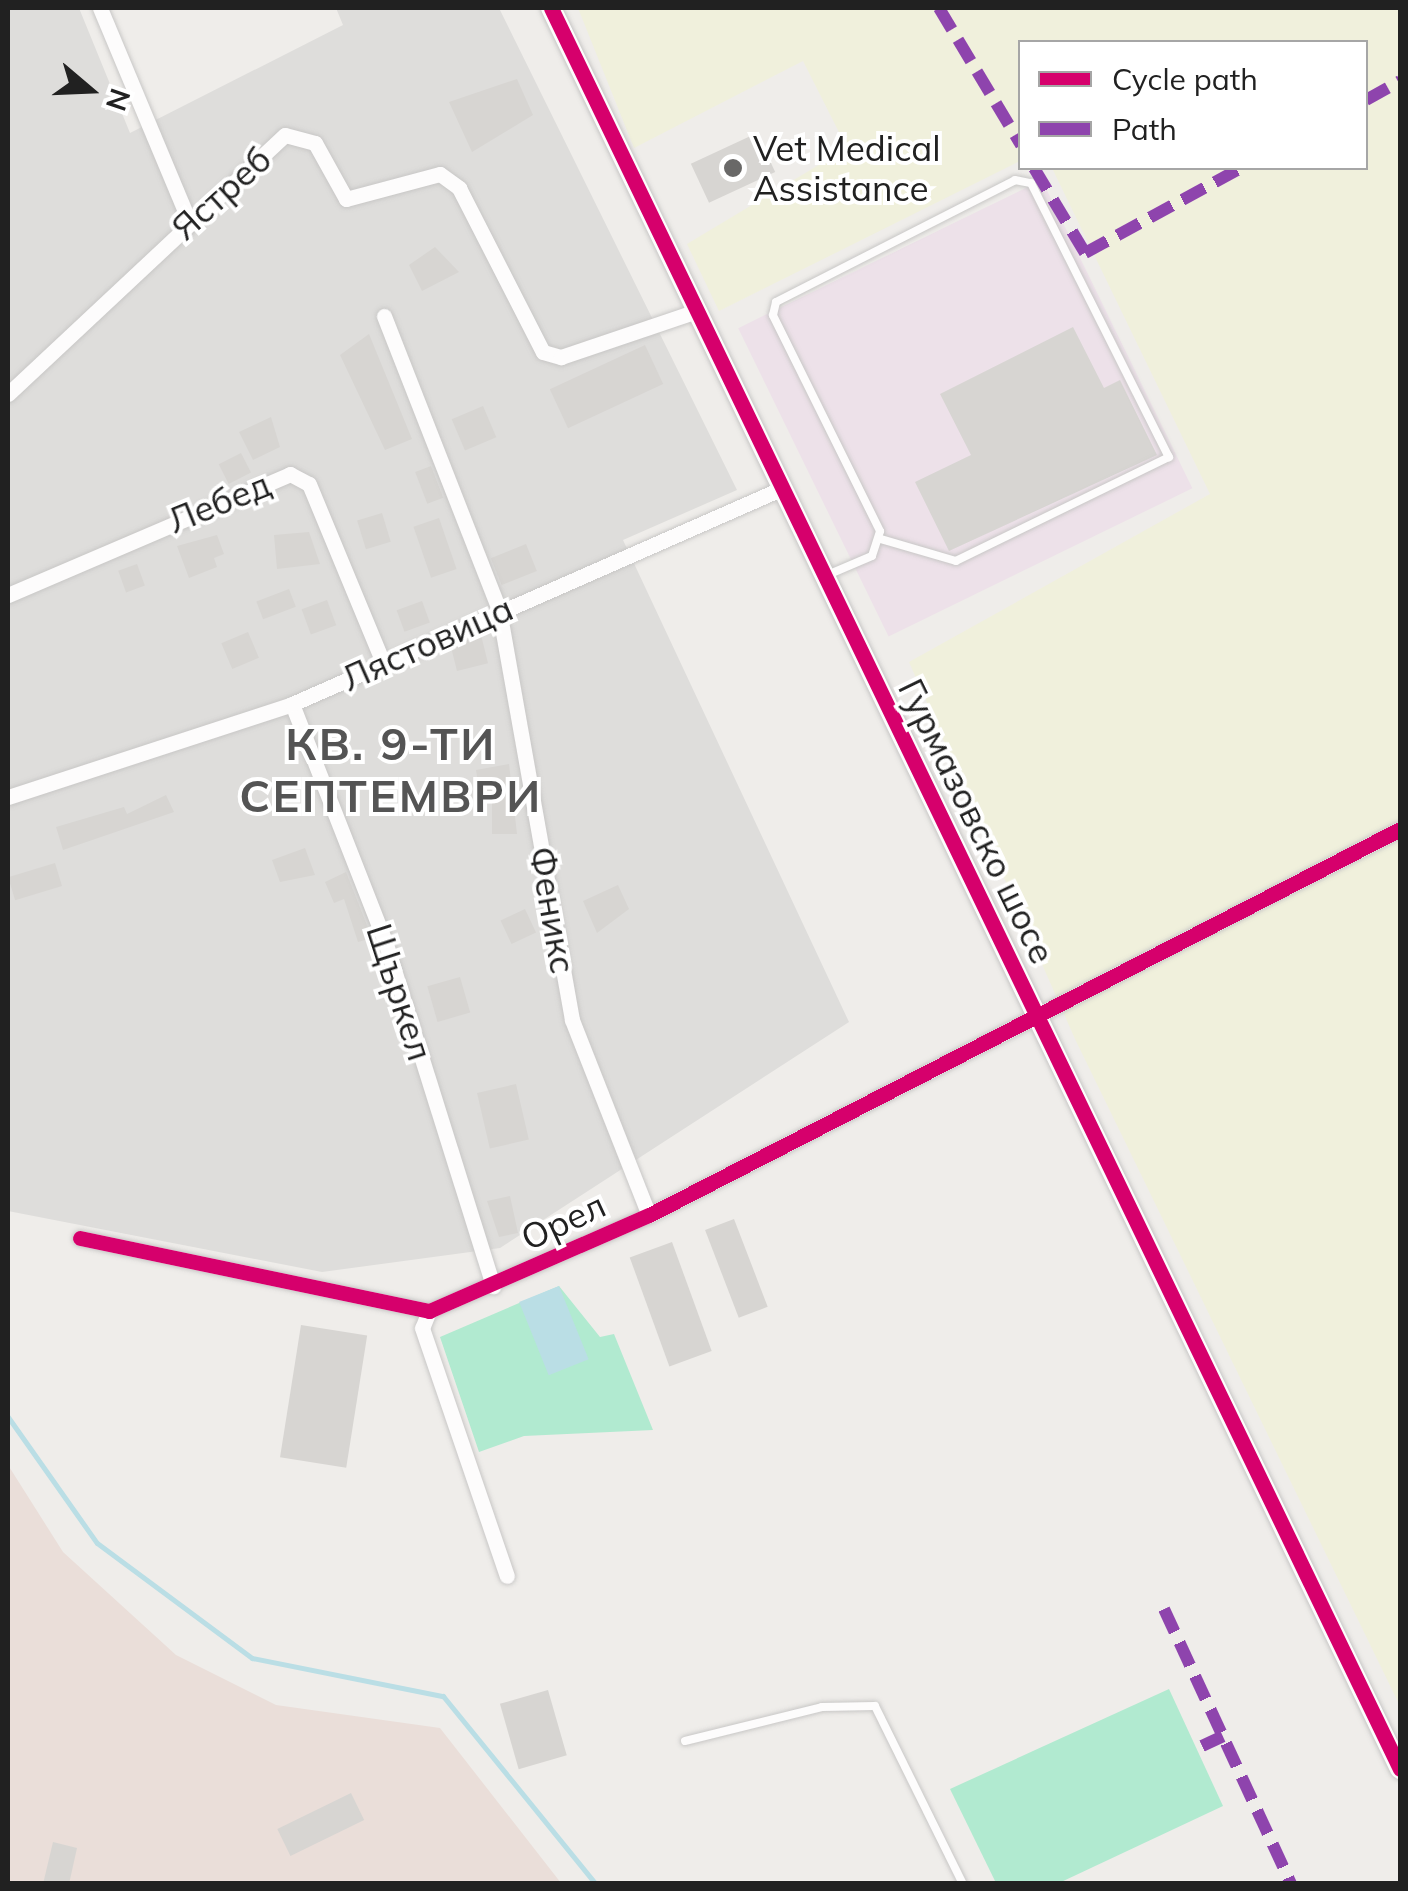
<!DOCTYPE html>
<html>
<head>
<meta charset="utf-8">
<style>
	body { margin:0 }
	#map { position:relative; width:1408px; height:1891px; overflow:hidden; background:#efedea; font-family:Mulish,sans-serif }
	div>[style] { position:absolute }
	.residential>* { inset:0; background:#dedddb }
	.industrial>* { inset:0; background:#ede1e9; transform-origin:0 0 }
	.military>* { inset:0; background:#eaded9 }
	.farmland>* { inset:0; background:#f0f0dc }
	.pitch>* { inset:0; background:#b1ead0 }
	.water>* { inset:0; background:#badee5; transform-origin:0 0 }
	.stream>* { height:5px; margin:-2.5px; padding:0 2.5px; transform-origin:2.5px; border-radius:2.5px; background:#badee5 }
	.building>* { inset:0; background:#d7d5d2; transform-origin:0 0 }
	.roads { filter:drop-shadow(0 0 2px #c8c7c6) drop-shadow(0 0 2px #c8c7c6) }
	.service>* { height:8px; margin:-4px; padding:0 4px; transform-origin:4px; border-radius:4px; background:#fdfcfc }
	.minor>* { height:15px; margin:-7.5px; padding:0 7.5px; transform-origin:7.5px; border-radius:7.5px; background:#fdfcfc }
	.tertiary>* { height:20px; margin:-10px; padding:0 10px; transform-origin:10px; border-radius:10px; background:#fdfcfc }
	.quiet>* { height:12px; margin-top:-6px; transform-origin:0; background:repeating-linear-gradient(90deg,#8e44ad 0 25px,transparent 0 37px) }
	.cycleway>* { height:15px; margin:-7.5px; padding:0 7.5px; transform-origin:7.5px; border-radius:7.5px; background:#d6006c }
	.dots>* { width:28px; height:28px; translate:-50% -50%; box-sizing:border-box; border:5px solid #fff; border-radius:50% }
	span { translate:-50% -50%; white-space:nowrap; text-align:center; line-height:1.15; -webkit-text-stroke:8px #fff; paint-order:stroke }
	.poi-label { font-size:35px; color:#212121 }
	.left { translate:0 -50%; text-align:left }
	.street-label { font-size:35px; color:#212121 }
	.district-label { font-size:45px; color:#545454; font-weight:700; letter-spacing:2.5px }
	.frame { position:absolute; inset:0; border:10px solid #212121; pointer-events:none }
	.legend { position:absolute; left:1018px; top:40px; width:350px; height:130px; box-sizing:border-box; background:#fff; border:2px solid #a6a6a6; margin:0; padding:12px 18px; list-style:none; font-size:30px; color:#212121 }
	.legend li { display:flex; align-items:center; gap:20px; height:50px }
	.legend b { width:50px; border:2px solid #a6a6a6 }
	.north { position:absolute; left:40px; top:40px; width:100px; height:100px; -webkit-text-stroke:8px #fff; paint-order:stroke; rotate:109deg; font-size:28px; font-weight:700; line-height:40px; text-align:center; color:#212121 }
	.north::after { content:''; display:block; margin:auto; width:35px; height:45px; background:#212121; clip-path:polygon(50% 0,100% 100%,50% 72%,0 100%) }
</style>
</head>
<body>
<div id="map">
	<div class="residential">
		<i style="clip-path:polygon(8px 8px,79px 8px,130px 133px,343px 25px,336px 8px,499px 8px,737px 490px,623px 540px,849px 1022px,500px 1248px,322px 1272px,8px 1211px)"></i>
	</div>
	<div class="industrial">
		<i style="left:1042px;top:180px;width:343px;height:338px;rotate:64deg"></i>
	</div>
	<div class="military">
		<i style="clip-path:polygon(8px 1465px,63px 1552px,176px 1655px,276px 1705px,440px 1728px,561px 1883px,8px 1883px)"></i>
	</div>
	<div class="farmland">
		<i style="clip-path:polygon(578px 8px,1400px 8px,1400px 1706px,1075px 1039px,909px 662px,1210px 494px,1052px 168px,1366px 168px,1366px 42px,1021px 42px,1020px 161px,719px 311px,687px 244px,847px 148px,803px 61px,634px 148px)"></i>
	</div>
	<div class="pitch">
		<i style="clip-path:polygon(559px 1286px,600px 1337px,614px 1334px,653px 1430px,524px 1436px,479px 1452px,440px 1337px)"></i>
		<i style="clip-path:polygon(1169px 1689px,1223px 1806px,1059px 1883px,996px 1883px,950px 1789px)"></i>
	</div>
	<div class="water">
		<i style="left:559px;top:1286px;width:79px;height:43px;rotate:68deg"></i>
	</div>
	<div class="stream">
		<i style="left:8px;top:1417px;width:154px;rotate:54.8deg"></i>
		<i style="left:97px;top:1543px;width:193px;rotate:36.6deg"></i>
		<i style="left:252px;top:1658px;width:195px;rotate:11.3deg"></i>
		<i style="left:443px;top:1696px;width:242px;rotate:50.9deg"></i>
	</div>
	<div class="building">
		<i style="clip-path:polygon(517px 79px,533px 115px,472px 152px,449px 102px)"></i>
		<i style="left:757px;top:133px;width:43px;height:73px;rotate:65deg"></i>
		<i style="clip-path:polygon(435px 247px,459px 272px,422px 291px,409px 265px)"></i>
		<i style="clip-path:polygon(1073px 327px,1104px 388px,1120px 380px,1157px 455px,949px 551px,915px 482px,971px 455px,940px 394px)"></i>
		<i style="clip-path:polygon(369px 334px,412px 439px,385px 450px,340px 355px)"></i>
		<i style="left:645px;top:345px;width:43px;height:105px;rotate:65deg"></i>
		<i style="left:483px;top:406px;width:34px;height:34px;rotate:67deg"></i>
		<i style="clip-path:polygon(271px 417px,280px 447px,253px 460px,239px 432px)"></i>
		<i style="left:241px;top:453px;width:22px;height:25px;rotate:63deg"></i>
		<i style="left:431px;top:466px;width:34px;height:17px;rotate:69deg"></i>
		<i style="left:382px;top:513px;width:30px;height:26px;rotate:73deg"></i>
		<i style="left:439px;top:518px;width:54px;height:27px;rotate:71deg"></i>
		<i style="clip-path:polygon(309px 532px,320px 564px,277px 569px,274px 535px)"></i>
		<i style="clip-path:polygon(217px 535px,224px 554px,214px 558px,217px 567px,189px 578px,177px 546px)"></i>
		<i style="left:526px;top:544px;width:29px;height:38px;rotate:68deg"></i>
		<i style="left:137px;top:564px;width:23px;height:20px;rotate:70deg"></i>
		<i style="left:289px;top:589px;width:19px;height:35px;rotate:69deg"></i>
		<i style="left:327px;top:600px;width:27px;height:27px;rotate:70deg"></i>
		<i style="left:422px;top:601px;width:23px;height:27px;rotate:70deg"></i>
		<i style="left:248px;top:632px;width:28px;height:29px;rotate:67deg"></i>
		<i style="left:481px;top:635px;width:29px;height:32px;rotate:76deg"></i>
		<i style="clip-path:polygon(509px 764px,517px 834px,492px 834px,492px 792px,480px 795px,476px 770px)"></i>
		<i style="clip-path:polygon(166px 795px,174px 812px,63px 850px,56px 827px,124px 807px,127px 814px)"></i>
		<i style="clip-path:polygon(305px 848px,315px 875px,280px 882px,272px 860px)"></i>
		<i style="left:55px;top:863px;width:24px;height:49px;rotate:73deg"></i>
		<i style="clip-path:polygon(346px 872px,372px 938px,358px 942px,344px 899px,334px 903px,325px 882px)"></i>
		<i style="clip-path:polygon(618px 885px,629px 909px,597px 933px,583px 901px)"></i>
		<i style="left:525px;top:909px;width:26px;height:27px;rotate:65deg"></i>
		<i style="left:460px;top:977px;width:37px;height:34px;rotate:74deg"></i>
		<i style="left:516px;top:1084px;width:57px;height:40px;rotate:77deg"></i>
		<i style="clip-path:polygon(510px 1196px,518px 1233px,499px 1237px,487px 1201px)"></i>
		<i style="left:734px;top:1219px;width:94px;height:31px;rotate:69deg"></i>
		<i style="left:672px;top:1242px;width:116px;height:45px;rotate:70deg"></i>
		<i style="left:301px;top:1325px;width:67px;height:134px;rotate:9deg"></i>
		<i style="left:548px;top:1690px;width:68px;height:50px;rotate:74deg"></i>
		<i style="left:351px;top:1793px;width:30px;height:82px;rotate:64deg"></i>
		<i style="clip-path:polygon(53px 1842px,77px 1848px,69px 1884px,43px 1884px)"></i>
	</div>
	<div class="roads">
		<div class="service">
			<i style="left:825px;top:576px;width:51px;rotate:-23.1deg"></i>
			<i style="left:872px;top:556px;width:26px;rotate:-72deg"></i>
			<i style="left:880px;top:531px;width:241px;rotate:-116.4deg"></i>
			<i style="left:773px;top:315px;width:13px;rotate:-77deg"></i>
			<i style="left:776px;top:302px;width:268px;rotate:-27deg"></i>
			<i style="left:1015px;top:180px;width:16px;rotate:11deg"></i>
			<i style="left:1031px;top:183px;width:307px;rotate:63.3deg"></i>
			<i style="left:1169px;top:457px;width:237px;rotate:154deg"></i>
			<i style="left:956px;top:561px;width:78px;rotate:-163.7deg"></i>
			<i style="left:685px;top:1741px;width:141px;rotate:-13.9deg"></i>
			<i style="left:822px;top:1707px;width:53px;rotate:-1.1deg"></i>
			<i style="left:875px;top:1706px;width:199px;rotate:63.7deg"></i>
		</div>
		<div class="minor">
			<i style="left:100px;top:8px;width:231px;rotate:67.3deg"></i>
			<i style="left:384px;top:316px;width:316px;rotate:68.6deg"></i>
			<i style="left:499px;top:610px;width:416px;rotate:79.9deg"></i>
			<i style="left:572px;top:1020px;width:210px;rotate:68.5deg"></i>
			<i style="left:8px;top:394px;width:379px;rotate:-43.1deg"></i>
			<i style="left:285px;top:135px;width:31px;rotate:15deg"></i>
			<i style="left:315px;top:143px;width:64px;rotate:61deg"></i>
			<i style="left:346px;top:199px;width:97px;rotate:-14.9deg"></i>
			<i style="left:440px;top:174px;width:24px;rotate:36deg"></i>
			<i style="left:459px;top:188px;width:184px;rotate:62.9deg"></i>
			<i style="left:543px;top:352px;width:19px;rotate:16deg"></i>
			<i style="left:561px;top:357px;width:144px;rotate:-18.7deg"></i>
			<i style="left:8px;top:595px;width:307px;rotate:-23.2deg"></i>
			<i style="left:290px;top:474px;width:21px;rotate:28deg"></i>
			<i style="left:309px;top:484px;width:194px;rotate:67.5deg"></i>
			<i style="left:292px;top:704px;width:255px;rotate:68.6deg"></i>
			<i style="left:385px;top:941px;width:362px;rotate:72.6deg"></i>
			<i style="left:8px;top:797px;width:299px;rotate:-18.1deg"></i>
			<i style="left:292px;top:704px;width:536px;rotate:-23.75deg"></i>
			<i style="left:80px;top:1238px;width:357px;rotate:11.8deg"></i>
			<i style="left:429px;top:1311px;width:240px;rotate:-23.6deg"></i>
			<i style="left:649px;top:1215px;width:844px;rotate:-27.2deg"></i>
			<i style="left:429px;top:1311px;width:18px;rotate:112deg"></i>
			<i style="left:422px;top:1328px;width:262px;rotate:71.1deg"></i>
		</div>
		<div class="tertiary">
			<i style="left:551px;top:8px;width:1955px;rotate:64.26deg"></i>
		</div>
	</div>
	<div class="quiet">
		<i style="left:939px;top:8px;width:160px;rotate:59.1deg"></i>
		<i style="left:1366px;top:100px;width:39px;rotate:-29deg"></i>
		<i style="left:1034px;top:168px;width:99px;rotate:59deg"></i>
		<i style="left:1085px;top:253px;width:178px;rotate:-28.6deg"></i>
		<i style="left:1164px;top:1609px;width:303px;rotate:65.2deg"></i>
		<i style="left:1202px;top:1746px;width:23px;rotate:-25deg"></i>
	</div>
	<div class="cycleway">
		<i style="left:551px;top:8px;width:1955px;rotate:64.26deg"></i>
		<i style="left:80px;top:1238px;width:357px;rotate:11.8deg"></i>
		<i style="left:429px;top:1311px;width:240px;rotate:-23.6deg"></i>
		<i style="left:649px;top:1215px;width:844px;rotate:-27.2deg"></i>
	</div>
	<div class="dots">
		<i style="left:733px;top:168px;background:#696867"></i>
	</div>
	<div class="poi-label">
		<span class="left" style="left:753px;top:168px">Vet Medical<br>Assistance</span>
	</div>
	<div class="street-label">
		<span style="left:221px;top:193px;rotate:-42deg">Ястреб</span>
		<span style="left:219px;top:502px;rotate:-22deg">Лебед</span>
		<span style="left:427px;top:643px;rotate:-24deg">Лястовица</span>
		<span style="left:977px;top:821px;rotate:64deg">Гурмазовско шосе</span>
		<span style="left:553px;top:910px;rotate:80deg">Феникс</span>
		<span style="left:400px;top:992px;rotate:72deg">Щъркел</span>
		<span style="left:563px;top:1221px;rotate:-25deg">Орел</span>
	</div>
	<div class="district-label">
		<span style="left:391px;top:770px">КВ. 9-ТИ<br>СЕПТЕМВРИ</span>
	</div>
	<div class="frame"></div>
	<ul class="legend">
	<li><b style="height:12px;background:#d6006c"></b>Cycle path</li>
	<li><b style="height:12px;background:#8e44ad"></b>Path</li>
	</ul>
	<div class="north">N</div>
</div>
</body>
</html>
